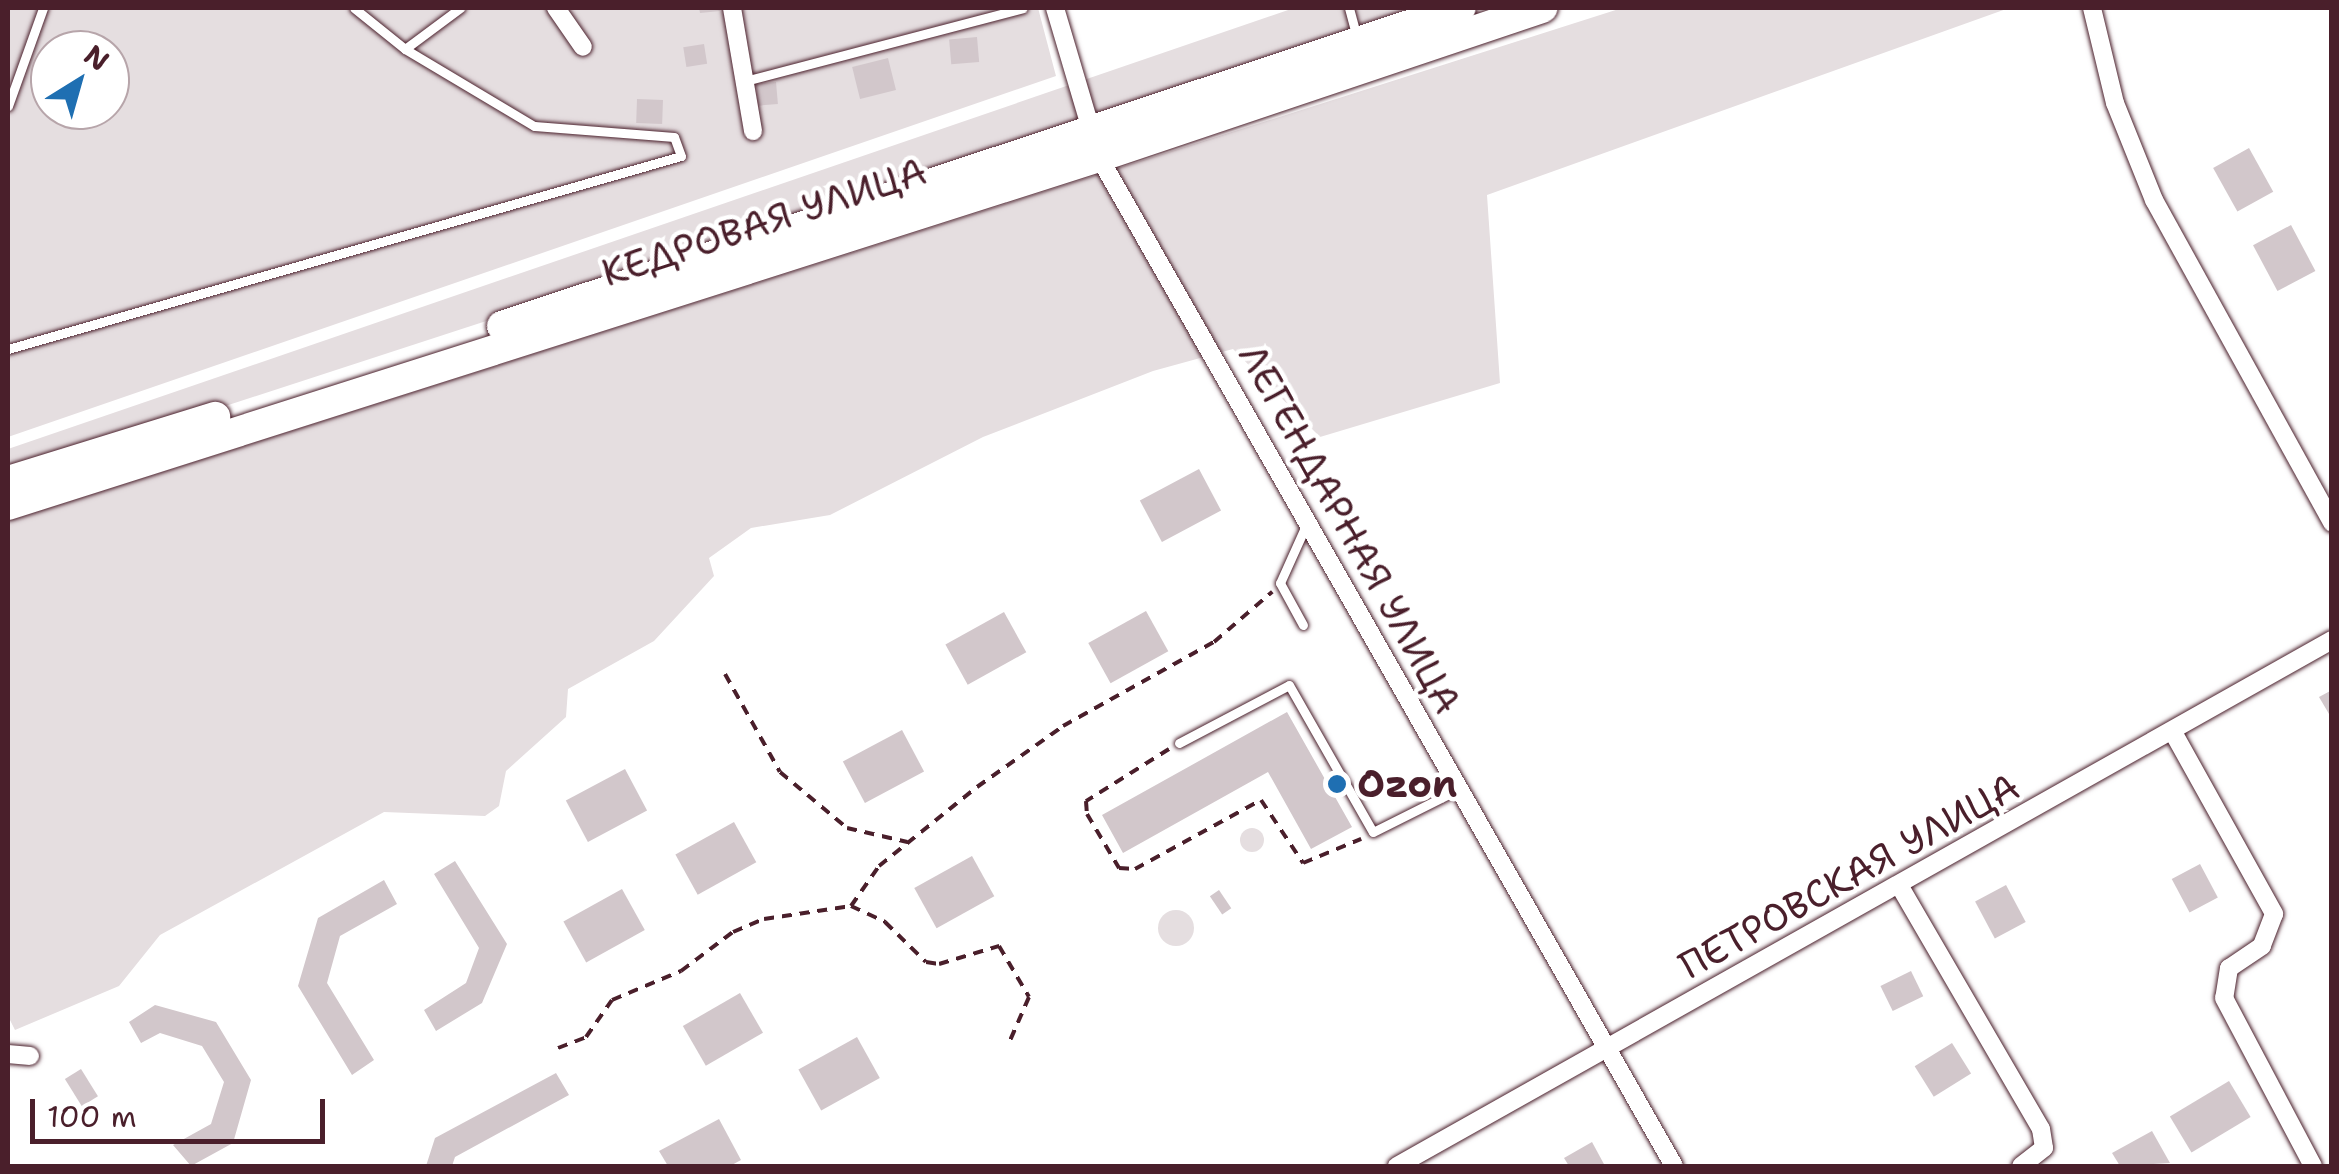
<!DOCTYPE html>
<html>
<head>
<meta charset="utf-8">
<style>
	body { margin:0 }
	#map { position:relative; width:2339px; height:1174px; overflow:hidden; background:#fff; font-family:"Shantell Sans",sans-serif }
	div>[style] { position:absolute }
	.green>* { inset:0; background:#e5dee0 }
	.round { border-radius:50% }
	.building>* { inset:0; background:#d2c7cb; transform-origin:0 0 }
	.path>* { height:4px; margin-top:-2px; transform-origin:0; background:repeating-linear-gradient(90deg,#4a1f2b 0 10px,transparent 0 18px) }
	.roads { filter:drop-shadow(0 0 2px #4a1f2b) drop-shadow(0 0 2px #4a1f2b) }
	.lane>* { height:9px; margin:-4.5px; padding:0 4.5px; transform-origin:4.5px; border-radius:4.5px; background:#fff }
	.street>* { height:18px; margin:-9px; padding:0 9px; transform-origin:9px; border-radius:9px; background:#fff }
	.primary>* { height:30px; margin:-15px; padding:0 15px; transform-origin:15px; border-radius:15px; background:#fff }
	.dots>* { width:28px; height:28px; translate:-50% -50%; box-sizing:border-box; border:5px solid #fff; border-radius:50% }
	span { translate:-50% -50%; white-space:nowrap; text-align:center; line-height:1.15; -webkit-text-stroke:9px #fff; paint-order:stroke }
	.street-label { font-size:38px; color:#4a1f2b }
	.poi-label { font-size:38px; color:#4a1f2b; font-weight:700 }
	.left { translate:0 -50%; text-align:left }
	.frame { position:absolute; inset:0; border:10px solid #4a1f2b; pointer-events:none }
	.north { position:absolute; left:30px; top:30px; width:100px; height:100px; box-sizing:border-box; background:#fff; border:2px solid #b7a5aa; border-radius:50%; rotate:37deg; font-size:28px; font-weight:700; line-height:40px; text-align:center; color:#4a1f2b }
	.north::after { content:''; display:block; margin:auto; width:35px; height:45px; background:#1f6fb2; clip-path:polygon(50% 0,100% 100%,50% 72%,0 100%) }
	.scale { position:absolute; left:30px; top:1099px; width:295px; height:45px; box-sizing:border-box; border:5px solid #4a1f2b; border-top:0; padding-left:12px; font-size:30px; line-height:35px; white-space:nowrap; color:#4a1f2b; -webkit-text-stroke:8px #fff; paint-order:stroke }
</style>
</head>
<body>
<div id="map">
	<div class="green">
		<i style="clip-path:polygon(evenodd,8px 8px,1038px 8px,1056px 76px,8px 437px,8px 8px,50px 50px,110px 50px,110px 110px,50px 110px,50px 50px)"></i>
		<i style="clip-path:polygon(1294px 8px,1446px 8px,8px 477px,8px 449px)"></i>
		<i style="clip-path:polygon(1622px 8px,2009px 8px,1487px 195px,1500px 383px,1320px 437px,1233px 349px,1153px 371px,983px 437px,830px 515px,751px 528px,709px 558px,714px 576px,654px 641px,568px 689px,566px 717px,506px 771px,499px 806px,485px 816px,384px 812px,160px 935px,119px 986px,15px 1030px,8px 1016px,8px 521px)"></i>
		<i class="round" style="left:1240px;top:828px;width:24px;height:24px"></i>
		<i class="round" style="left:1158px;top:910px;width:36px;height:36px"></i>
	</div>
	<div class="building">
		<i style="clip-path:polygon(699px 8px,719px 8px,720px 11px,700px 13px)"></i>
		<i style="left:977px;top:37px;width:25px;height:28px;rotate:85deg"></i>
		<i style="left:704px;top:44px;width:20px;height:21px;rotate:81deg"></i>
		<i style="left:888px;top:58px;width:33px;height:37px;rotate:76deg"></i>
		<i style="left:776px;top:82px;width:22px;height:20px;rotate:85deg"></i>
		<i style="left:637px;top:99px;width:26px;height:24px;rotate:2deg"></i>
		<i style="left:2249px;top:148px;width:50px;height:41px;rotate:61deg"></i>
		<i style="left:2291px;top:225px;width:52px;height:43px;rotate:62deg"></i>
		<i style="left:1199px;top:469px;width:47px;height:67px;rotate:62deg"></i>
		<i style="left:1146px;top:611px;width:46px;height:66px;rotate:61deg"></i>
		<i style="left:1004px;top:612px;width:46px;height:67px;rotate:61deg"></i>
		<i style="clip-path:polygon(2332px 690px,2332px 719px,2319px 697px)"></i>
		<i style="clip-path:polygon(1287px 712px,1352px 827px,1311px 849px,1268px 772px,1123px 853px,1102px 815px)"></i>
		<i style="left:902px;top:730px;width:47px;height:67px;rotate:62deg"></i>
		<i style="left:625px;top:769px;width:47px;height:67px;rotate:62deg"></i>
		<i style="left:734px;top:822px;width:46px;height:67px;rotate:61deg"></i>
		<i style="left:972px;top:856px;width:46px;height:66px;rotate:61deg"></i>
		<i style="clip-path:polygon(455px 861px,507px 944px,482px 1003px,436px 1031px,424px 1010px,466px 983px,479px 948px,434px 874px)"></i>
		<i style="left:2200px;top:864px;width:38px;height:32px;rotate:62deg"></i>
		<i style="clip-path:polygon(384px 880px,397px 904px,340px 936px,327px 983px,374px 1060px,352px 1075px,298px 986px,318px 918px)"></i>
		<i style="left:2006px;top:885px;width:42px;height:35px;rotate:62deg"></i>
		<i style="left:622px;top:889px;width:47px;height:67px;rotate:61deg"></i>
		<i style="left:1219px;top:890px;width:22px;height:11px;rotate:56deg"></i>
		<i style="left:1911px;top:971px;width:28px;height:34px;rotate:64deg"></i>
		<i style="left:740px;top:993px;width:46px;height:66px;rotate:60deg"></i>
		<i style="clip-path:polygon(155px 1005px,216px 1022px,251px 1080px,233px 1143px,191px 1166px,173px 1145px,211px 1124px,224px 1082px,202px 1046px,160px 1033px,141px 1043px,129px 1022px)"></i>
		<i style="left:857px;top:1037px;width:47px;height:67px;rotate:61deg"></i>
		<i style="left:1952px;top:1043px;width:36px;height:44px;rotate:58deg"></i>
		<i style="left:81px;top:1069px;width:32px;height:19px;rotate:58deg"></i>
		<i style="clip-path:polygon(556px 1073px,569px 1095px,455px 1157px,452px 1166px,426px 1166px,435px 1138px)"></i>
		<i style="left:2229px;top:1081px;width:42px;height:69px;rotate:59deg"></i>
		<i style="clip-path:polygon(719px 1119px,741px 1160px,730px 1166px,668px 1166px,659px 1151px)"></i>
		<i style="clip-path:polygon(2152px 1131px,2170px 1163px,2120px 1166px,2112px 1153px)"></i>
		<i style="clip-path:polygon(1592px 1142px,1605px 1166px,1569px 1166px,1564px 1158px)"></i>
	</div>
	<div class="path">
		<i style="left:725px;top:674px;width:112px;rotate:60.7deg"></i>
		<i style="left:780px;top:772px;width:87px;rotate:39.9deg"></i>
		<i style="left:847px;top:828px;width:62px;rotate:13.1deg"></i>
		<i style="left:1169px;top:749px;width:98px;rotate:147.9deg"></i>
		<i style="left:1086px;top:801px;width:13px;rotate:86deg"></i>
		<i style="left:1087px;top:814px;width:63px;rotate:59.3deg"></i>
		<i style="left:1119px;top:868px;width:16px;rotate:4deg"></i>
		<i style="left:1135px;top:869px;width:144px;rotate:-28.7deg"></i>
		<i style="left:1261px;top:800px;width:76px;rotate:56.3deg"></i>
		<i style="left:1303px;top:863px;width:63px;rotate:-22.5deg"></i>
		<i style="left:851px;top:906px;width:49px;rotate:-55deg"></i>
		<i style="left:879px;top:866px;width:126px;rotate:-38.9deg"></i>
		<i style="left:977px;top:787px;width:105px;rotate:-35.3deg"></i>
		<i style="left:1063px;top:726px;width:173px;rotate:-29.1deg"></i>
		<i style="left:1214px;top:642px;width:77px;rotate:-40.8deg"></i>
		<i style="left:558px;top:1048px;width:30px;rotate:-21deg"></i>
		<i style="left:586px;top:1037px;width:45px;rotate:-54.9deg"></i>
		<i style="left:612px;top:1000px;width:75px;rotate:-22.8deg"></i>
		<i style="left:681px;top:971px;width:65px;rotate:-36.9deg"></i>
		<i style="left:733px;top:932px;width:34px;rotate:-23deg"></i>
		<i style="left:764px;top:919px;width:88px;rotate:-8.5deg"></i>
		<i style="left:851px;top:906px;width:38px;rotate:25deg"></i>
		<i style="left:885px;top:922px;width:57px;rotate:44.3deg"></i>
		<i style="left:926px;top:962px;width:13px;rotate:9deg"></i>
		<i style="left:939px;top:964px;width:63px;rotate:-16.7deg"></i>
		<i style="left:999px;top:946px;width:59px;rotate:59.5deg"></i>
		<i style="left:1029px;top:997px;width:52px;rotate:113.6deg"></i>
	</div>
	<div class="roads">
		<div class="lane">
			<i style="left:1349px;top:8px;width:28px;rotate:75deg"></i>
			<i style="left:405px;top:49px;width:69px;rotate:-36.7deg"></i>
			<i style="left:745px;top:81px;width:287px;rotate:-14.7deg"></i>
			<i style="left:8px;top:106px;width:104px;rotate:-70.3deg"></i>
			<i style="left:8px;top:349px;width:700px;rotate:-16deg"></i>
			<i style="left:681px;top:156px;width:20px;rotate:-110deg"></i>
			<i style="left:674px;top:137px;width:140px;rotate:-175.5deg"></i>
			<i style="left:534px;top:126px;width:150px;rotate:-149.2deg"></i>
			<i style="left:405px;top:49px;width:65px;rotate:-141.2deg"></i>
			<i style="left:1303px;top:625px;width:48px;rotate:-118.7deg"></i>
			<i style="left:1280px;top:583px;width:66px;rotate:-65.8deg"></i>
			<i style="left:1179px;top:743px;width:124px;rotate:-27.8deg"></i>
			<i style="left:1289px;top:685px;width:169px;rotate:60.3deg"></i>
			<i style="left:1373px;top:832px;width:96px;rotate:-26.6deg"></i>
		</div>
		<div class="street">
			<i style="left:556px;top:8px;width:47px;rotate:55.3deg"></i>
			<i style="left:732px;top:8px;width:125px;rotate:80.3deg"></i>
			<i style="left:1055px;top:8px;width:155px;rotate:73.5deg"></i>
			<i style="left:1099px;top:157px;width:1161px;rotate:60.32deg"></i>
			<i style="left:2092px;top:8px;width:98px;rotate:76.4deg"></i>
			<i style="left:2115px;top:103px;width:105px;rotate:68.1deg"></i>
			<i style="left:2154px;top:200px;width:369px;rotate:61.1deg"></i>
			<i style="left:2174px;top:734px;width:206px;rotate:60.9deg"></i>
			<i style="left:2274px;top:914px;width:34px;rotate:111deg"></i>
			<i style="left:2262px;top:946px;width:40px;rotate:146deg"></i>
			<i style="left:2229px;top:968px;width:30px;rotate:99deg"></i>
			<i style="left:2224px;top:998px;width:190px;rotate:62.1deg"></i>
			<i style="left:1899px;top:885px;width:282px;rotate:59.8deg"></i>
			<i style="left:2041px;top:1129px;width:19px;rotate:81deg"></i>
			<i style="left:2044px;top:1148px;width:29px;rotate:142deg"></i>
			<i style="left:8px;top:1054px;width:22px;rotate:5deg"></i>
			<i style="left:1397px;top:1166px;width:1073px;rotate:-29.36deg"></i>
		</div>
		<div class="primary">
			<i style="left:502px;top:326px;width:1010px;rotate:-18.35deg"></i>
			<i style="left:8px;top:481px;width:217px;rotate:-17.2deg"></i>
			<i style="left:8px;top:505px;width:1145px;rotate:-17.69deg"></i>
			<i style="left:1099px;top:157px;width:468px;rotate:-18.6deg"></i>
		</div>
	</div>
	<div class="dots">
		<i style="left:1337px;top:784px;background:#1f6fb2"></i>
	</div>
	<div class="street-label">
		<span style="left:764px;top:222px;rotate:-18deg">КЕДРОВАЯ УЛИЦА</span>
		<span style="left:1350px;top:529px;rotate:61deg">ЛЕГЕНДАРНАЯ УЛИЦА</span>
		<span style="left:1849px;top:876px;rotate:-29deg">ПЕТРОВСКАЯ УЛИЦА</span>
	</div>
	<div class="poi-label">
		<span class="left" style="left:1357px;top:784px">Ozon</span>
	</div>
	<div class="frame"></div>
	<div class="north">N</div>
	<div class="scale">100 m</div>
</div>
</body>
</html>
